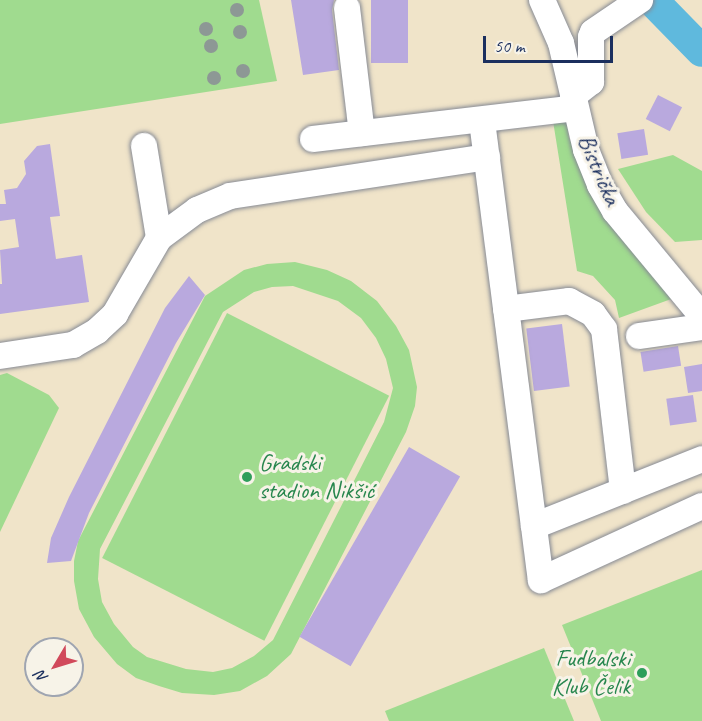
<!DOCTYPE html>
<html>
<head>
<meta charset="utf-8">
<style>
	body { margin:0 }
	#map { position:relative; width:702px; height:721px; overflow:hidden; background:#f0e4c9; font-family:Caveat,sans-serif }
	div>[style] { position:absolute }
	.green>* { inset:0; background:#a0db8f; transform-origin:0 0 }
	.river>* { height:32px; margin:-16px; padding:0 16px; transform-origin:16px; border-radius:16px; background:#5fb9dd }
	.building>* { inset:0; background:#b9a9de; transform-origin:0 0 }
	.roads { filter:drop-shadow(0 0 2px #868a94) drop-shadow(0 0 2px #868a94) }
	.minor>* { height:26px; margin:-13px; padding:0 13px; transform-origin:13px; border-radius:13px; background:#fff }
	.trees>* { width:14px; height:14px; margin:-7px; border-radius:50%; background:#8d9895 }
	.dots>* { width:16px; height:16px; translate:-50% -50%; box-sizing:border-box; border:3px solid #f7f3e8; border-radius:50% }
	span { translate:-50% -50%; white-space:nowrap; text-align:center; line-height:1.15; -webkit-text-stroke:6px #f7f3e8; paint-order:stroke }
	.street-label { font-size:24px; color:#1b2f5e }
	.leisure-label { font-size:24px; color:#27864d }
	.left { translate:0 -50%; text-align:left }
	.right { translate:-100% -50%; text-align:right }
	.north { position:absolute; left:24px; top:637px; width:60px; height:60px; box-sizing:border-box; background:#f7f3e8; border:2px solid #9fa5b1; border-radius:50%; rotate:232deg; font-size:16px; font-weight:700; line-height:24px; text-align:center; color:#1b2f5e }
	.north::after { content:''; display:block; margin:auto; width:21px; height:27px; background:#d1495b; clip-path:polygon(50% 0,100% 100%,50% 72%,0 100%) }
	.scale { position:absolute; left:483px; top:36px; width:130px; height:27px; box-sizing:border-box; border:3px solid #1b2f5e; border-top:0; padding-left:8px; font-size:18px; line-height:21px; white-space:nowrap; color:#1b2f5e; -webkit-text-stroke:4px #f7f3e8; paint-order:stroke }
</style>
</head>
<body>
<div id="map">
	<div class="green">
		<i style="clip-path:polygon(0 0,259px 0,277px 81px,0 124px)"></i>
		<i style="clip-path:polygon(567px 119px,569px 138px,606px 211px,639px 260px,674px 298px,619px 318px,615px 300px,593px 276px,577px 271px,553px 121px)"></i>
		<i style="clip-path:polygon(673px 155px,702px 171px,702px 240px,675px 242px,646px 212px,618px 169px)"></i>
		<i style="clip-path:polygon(evenodd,295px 262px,327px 270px,351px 281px,377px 301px,396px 326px,409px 350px,417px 387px,415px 406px,406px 432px,291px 654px,267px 676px,240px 691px,214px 695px,182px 693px,159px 686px,136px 678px,117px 664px,94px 637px,79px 609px,74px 581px,74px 561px,78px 541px,205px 296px,244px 270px,267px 264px,295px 262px,293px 286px,338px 301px,361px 318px,376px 338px,386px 359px,393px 388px,384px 422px,273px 640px,254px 656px,232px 668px,213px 672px,186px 669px,147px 657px,133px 647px,114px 624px,102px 602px,98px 579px,100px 549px,223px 312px,254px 292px,272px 287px,293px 286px)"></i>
		<i style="left:227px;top:313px;width:182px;height:275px;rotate:27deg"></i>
		<i style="clip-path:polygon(7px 373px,49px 395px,59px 408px,0 532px,0 375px)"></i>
		<i style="clip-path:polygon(702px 570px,702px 721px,601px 721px,562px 625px)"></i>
		<i style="clip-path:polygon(544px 648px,574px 721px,389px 721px,385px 711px)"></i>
	</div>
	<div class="river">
		<i style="left:652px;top:0;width:71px;rotate:45.6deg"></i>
	</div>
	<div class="building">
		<i style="clip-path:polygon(291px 0,334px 0,332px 10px,339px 70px,303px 75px)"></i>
		<i style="left:371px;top:0;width:37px;height:63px"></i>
		<i style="left:658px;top:95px;width:27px;height:27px;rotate:27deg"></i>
		<i style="left:644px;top:129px;width:26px;height:27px;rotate:81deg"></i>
		<i style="clip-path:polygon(50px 144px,60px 216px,50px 217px,56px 259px,82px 255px,89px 302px,0 314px,0 284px,2px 284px,0 250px,19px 247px,15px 219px,0 221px,0 204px,6px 204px,4px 190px,17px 188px,26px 174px,24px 161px,37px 146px)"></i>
		<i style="clip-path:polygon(189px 276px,205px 295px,176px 343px,89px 513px,71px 561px,47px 563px,51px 538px,69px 497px,165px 308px)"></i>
		<i style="left:562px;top:324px;width:63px;height:36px;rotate:83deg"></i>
		<i style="left:678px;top:346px;width:20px;height:38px;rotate:81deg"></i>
		<i style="clip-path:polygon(702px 364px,702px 391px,688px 393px,684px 367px)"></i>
		<i style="left:693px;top:395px;width:27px;height:27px;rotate:82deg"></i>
		<i style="left:409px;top:447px;width:59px;height:219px;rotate:30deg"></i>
	</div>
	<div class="roads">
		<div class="minor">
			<i style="left:542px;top:0;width:47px;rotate:66.2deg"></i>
			<i style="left:561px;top:43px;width:110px;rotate:76.8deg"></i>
			<i style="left:586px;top:150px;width:38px;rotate:68deg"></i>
			<i style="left:600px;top:185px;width:30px;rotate:60deg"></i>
			<i style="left:615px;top:211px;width:136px;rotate:50.4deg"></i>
			<i style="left:347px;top:8px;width:126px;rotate:83.2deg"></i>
			<i style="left:573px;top:96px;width:23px;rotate:-38deg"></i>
			<i style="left:591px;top:82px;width:45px;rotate:-90deg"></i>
			<i style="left:591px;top:37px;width:5px;rotate:-68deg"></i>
			<i style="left:593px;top:32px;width:57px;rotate:-34.2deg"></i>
			<i style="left:482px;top:121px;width:463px;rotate:82.7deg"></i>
			<i style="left:541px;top:580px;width:177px;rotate:-24.7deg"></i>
			<i style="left:313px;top:139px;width:264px;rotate:-6.7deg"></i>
			<i style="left:144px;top:146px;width:93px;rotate:80.7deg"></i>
			<i style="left:506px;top:309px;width:64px;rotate:-7.2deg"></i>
			<i style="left:569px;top:301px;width:27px;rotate:28deg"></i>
			<i style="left:593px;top:314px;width:19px;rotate:54deg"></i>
			<i style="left:604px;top:329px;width:163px;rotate:83.3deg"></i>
			<i style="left:639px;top:336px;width:64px;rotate:-8.1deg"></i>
			<i style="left:0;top:356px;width:74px;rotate:-8.6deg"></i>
			<i style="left:73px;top:345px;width:28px;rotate:-30deg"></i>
			<i style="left:97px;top:331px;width:25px;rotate:-43deg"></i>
			<i style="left:115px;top:314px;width:88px;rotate:-59.9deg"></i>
			<i style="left:159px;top:238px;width:47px;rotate:-36.4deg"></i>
			<i style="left:197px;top:210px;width:36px;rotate:-23deg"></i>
			<i style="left:230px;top:196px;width:260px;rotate:-8.6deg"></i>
			<i style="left:534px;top:526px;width:181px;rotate:-21.7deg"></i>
		</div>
	</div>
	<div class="trees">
		<i style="left:237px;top:10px"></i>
		<i style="left:206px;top:29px"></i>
		<i style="left:240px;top:32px"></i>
		<i style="left:211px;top:46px"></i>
		<i style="left:243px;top:71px"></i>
		<i style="left:214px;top:78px"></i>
	</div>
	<div class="dots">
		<i style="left:247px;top:477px;background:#2e9e5b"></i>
		<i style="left:642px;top:673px;background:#2e9e5b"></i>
	</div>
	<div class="street-label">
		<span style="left:599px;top:170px;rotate:67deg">Bistrička</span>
	</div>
	<div class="leisure-label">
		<span class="left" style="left:259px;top:477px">Gradski<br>stadion Nikšić</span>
		<span class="right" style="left:630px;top:673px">Fudbalski<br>Klub Čelik</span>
	</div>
	<div class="north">N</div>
	<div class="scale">50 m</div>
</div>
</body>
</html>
